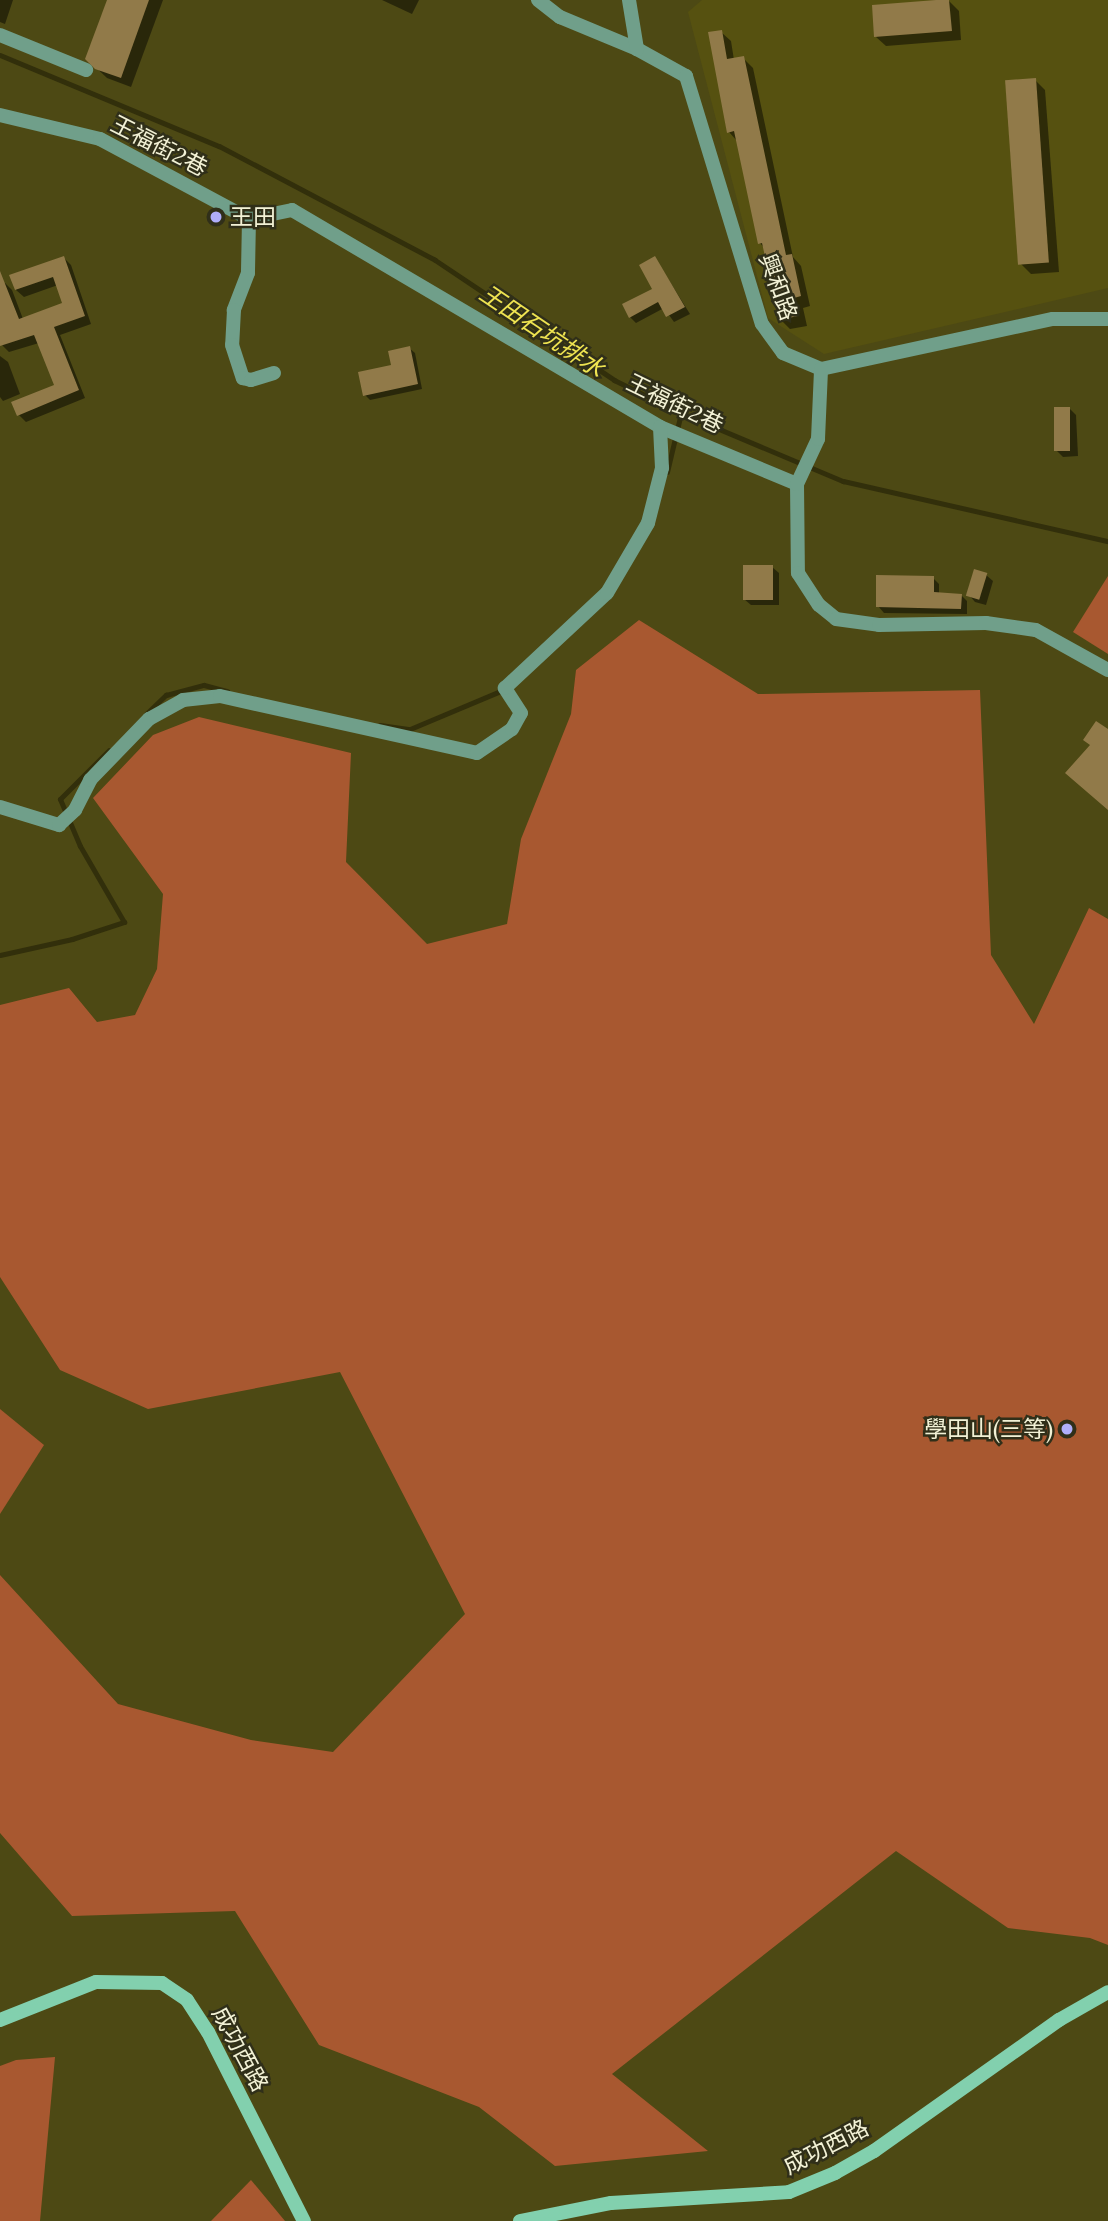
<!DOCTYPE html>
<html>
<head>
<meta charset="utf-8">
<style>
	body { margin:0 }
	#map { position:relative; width:1108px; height:2221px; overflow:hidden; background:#4d4914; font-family:Lora,"Noto Sans TC",serif }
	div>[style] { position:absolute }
	.built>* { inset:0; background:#565110 }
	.green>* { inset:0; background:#a85830 }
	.shadow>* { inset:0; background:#0007 }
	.stream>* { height:5px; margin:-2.5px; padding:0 2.5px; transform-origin:2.5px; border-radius:2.5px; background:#322f0b }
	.building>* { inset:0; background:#917a49; transform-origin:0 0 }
	.street>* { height:14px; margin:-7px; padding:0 7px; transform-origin:7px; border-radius:7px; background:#709f8a }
	.secondary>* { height:14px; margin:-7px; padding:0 7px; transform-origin:7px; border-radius:7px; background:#82d0ae }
	.dots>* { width:19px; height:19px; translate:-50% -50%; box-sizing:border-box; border:4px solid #302f19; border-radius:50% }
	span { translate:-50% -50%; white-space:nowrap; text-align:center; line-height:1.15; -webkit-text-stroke:5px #302f19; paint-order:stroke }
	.street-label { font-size:23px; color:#f2f1d5 }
	.poi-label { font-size:23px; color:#f2f1d5 }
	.left { translate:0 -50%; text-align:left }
	.right { translate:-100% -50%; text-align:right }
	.water-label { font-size:24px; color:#efe451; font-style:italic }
</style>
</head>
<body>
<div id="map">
	<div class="built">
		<i style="clip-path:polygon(702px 0,1108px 0,1108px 288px,824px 354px,768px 318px,688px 12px)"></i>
	</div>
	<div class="green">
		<i style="clip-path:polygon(1108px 576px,1108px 654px,1073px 632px)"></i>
		<i style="clip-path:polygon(639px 620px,758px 694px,980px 690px,991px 955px,1034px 1024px,1089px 908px,1108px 919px,1108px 1945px,1090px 1938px,1008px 1928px,896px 1851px,612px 2074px,708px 2151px,555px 2166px,479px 2107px,319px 2045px,235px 1911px,72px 1916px,0 1833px,0 1575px,118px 1704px,251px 1740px,333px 1752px,465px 1614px,340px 1372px,148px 1409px,60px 1370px,0 1277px,0 1005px,69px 988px,97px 1022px,135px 1015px,157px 969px,163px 894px,93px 798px,153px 735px,199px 717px,351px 753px,346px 862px,427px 944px,507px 924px,521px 839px,571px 714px,576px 670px)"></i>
		<i style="clip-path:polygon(0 1409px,44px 1445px,0 1514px)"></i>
		<i style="clip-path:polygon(55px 2057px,40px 2221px,0 2221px,0 2066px,16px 2060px)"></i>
		<i style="clip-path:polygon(251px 2180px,285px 2221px,211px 2221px)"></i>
	</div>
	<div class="shadow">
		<i style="clip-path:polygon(0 0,13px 0,5px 24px,0 22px)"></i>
		<i style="clip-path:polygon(109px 0,163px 0,131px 87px,107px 78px,87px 59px)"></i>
		<i style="clip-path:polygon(382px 0,419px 0,412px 14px)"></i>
		<i style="clip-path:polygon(949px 1px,959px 11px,961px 40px,886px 46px,876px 37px)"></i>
		<i style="clip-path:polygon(721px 32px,731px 41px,734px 60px,743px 58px,753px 68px,793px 257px,801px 266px,810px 306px,803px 308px,807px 326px,790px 329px,780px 319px,765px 249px,760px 243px,737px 141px,729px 132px)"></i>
		<i style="clip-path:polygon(1035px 80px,1045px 90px,1059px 272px,1031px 274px,1021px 264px)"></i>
		<i style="clip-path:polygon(64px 258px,71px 265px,91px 324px,60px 335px,85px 398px,26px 422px,19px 415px,56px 386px,39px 343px,9px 352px,2px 345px,0 285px,5px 283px,12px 290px,23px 319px,64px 304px,58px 285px,24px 297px,16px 290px,12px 276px)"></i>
		<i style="clip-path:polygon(655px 258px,690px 314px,674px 322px,664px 308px,636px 323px,630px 317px,654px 289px)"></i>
		<i style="clip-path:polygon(409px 348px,415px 353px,422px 389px,370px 400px,365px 395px)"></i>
		<i style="clip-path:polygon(0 356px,8px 362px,20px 394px,3px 401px,0 397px)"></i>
		<i style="clip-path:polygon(1069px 408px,1076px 415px,1078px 456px,1063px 457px,1057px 451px)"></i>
		<i style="clip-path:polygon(772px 567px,779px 573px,779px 605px,751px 605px,744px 599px)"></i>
		<i style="clip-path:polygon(986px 575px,993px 581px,986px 605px,975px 602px,969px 595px)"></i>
		<i style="clip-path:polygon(933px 578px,939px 584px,939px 594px,961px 595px,967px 601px,967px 614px,884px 613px,878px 606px)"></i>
	</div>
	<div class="stream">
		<i style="left:0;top:55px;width:237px;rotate:22.6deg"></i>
		<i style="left:219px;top:146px;width:244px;rotate:27.8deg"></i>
		<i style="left:435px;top:260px;width:216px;rotate:33.8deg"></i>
		<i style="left:614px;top:380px;width:75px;rotate:26.2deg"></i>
		<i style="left:681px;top:413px;width:176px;rotate:22.8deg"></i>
		<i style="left:843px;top:481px;width:272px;rotate:12.8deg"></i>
		<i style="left:667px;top:472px;width:61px;rotate:-76.7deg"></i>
		<i style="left:146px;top:714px;width:28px;rotate:-44deg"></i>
		<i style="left:166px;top:695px;width:39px;rotate:-15deg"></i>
		<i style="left:204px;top:685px;width:24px;rotate:15deg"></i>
		<i style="left:380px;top:725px;width:30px;rotate:8deg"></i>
		<i style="left:410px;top:729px;width:103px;rotate:-22.8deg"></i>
		<i style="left:0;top:955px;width:74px;rotate:-12.5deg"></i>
		<i style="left:72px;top:939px;width:55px;rotate:-18.1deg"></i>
		<i style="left:124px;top:922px;width:88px;rotate:-120.1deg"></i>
		<i style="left:80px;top:846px;width:51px;rotate:-113.1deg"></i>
		<i style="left:60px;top:799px;width:69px;rotate:-45deg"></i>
	</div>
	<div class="building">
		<i style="clip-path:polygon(107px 0,149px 0,121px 78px,95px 69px,85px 59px)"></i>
		<i style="clip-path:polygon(936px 0,949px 0,952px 31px,874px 37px,872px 5px)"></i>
		<i style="clip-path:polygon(722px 30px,727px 59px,744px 56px,786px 255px,792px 254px,801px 296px,794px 298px,798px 316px,779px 320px,762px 243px,758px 244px,734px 131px,727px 133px,708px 32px)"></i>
		<i style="left:1036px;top:78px;width:185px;height:31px;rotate:86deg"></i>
		<i style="clip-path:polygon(64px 256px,85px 316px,54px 327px,79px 390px,17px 416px,11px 402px,54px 385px,34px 335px,0 346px,0 271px,19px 319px,62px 303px,53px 277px,15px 290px,9px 275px)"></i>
		<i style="clip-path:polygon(655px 256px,685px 307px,666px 317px,658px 302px,629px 318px,622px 304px,652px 289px,639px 265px)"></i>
		<i style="clip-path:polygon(410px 346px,418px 384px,363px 396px,358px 372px,391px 365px,388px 351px)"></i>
		<i style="left:1054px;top:407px;width:16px;height:44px"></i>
		<i style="left:743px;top:565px;width:30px;height:35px"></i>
		<i style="left:974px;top:569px;width:14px;height:28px;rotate:17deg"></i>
		<i style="clip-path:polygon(876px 575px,934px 576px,934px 592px,962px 594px,961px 609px,876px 607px)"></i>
		<i style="clip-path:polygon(1096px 721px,1108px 729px,1108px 810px,1065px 773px,1090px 745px,1083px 740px)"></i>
	</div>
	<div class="street">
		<i style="left:538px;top:0;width:28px;rotate:38deg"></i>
		<i style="left:560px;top:17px;width:83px;rotate:22.6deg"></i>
		<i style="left:637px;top:49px;width:56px;rotate:28.9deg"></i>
		<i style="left:686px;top:76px;width:259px;rotate:73deg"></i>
		<i style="left:762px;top:324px;width:36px;rotate:54deg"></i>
		<i style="left:783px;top:353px;width:41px;rotate:22.8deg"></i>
		<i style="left:821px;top:369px;width:237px;rotate:-12.2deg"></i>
		<i style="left:1053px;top:319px;width:55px"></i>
		<i style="left:629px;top:0;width:50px;rotate:80.7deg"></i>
		<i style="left:0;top:35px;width:93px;rotate:22.1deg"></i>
		<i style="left:0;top:115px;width:103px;rotate:13.5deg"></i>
		<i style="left:100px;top:139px;width:169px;rotate:28.2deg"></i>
		<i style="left:249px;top:219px;width:44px;rotate:-11.8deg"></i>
		<i style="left:292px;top:210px;width:427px;rotate:30.5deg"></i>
		<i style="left:660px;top:427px;width:148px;rotate:22.6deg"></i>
		<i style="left:797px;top:484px;width:89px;rotate:89.4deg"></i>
		<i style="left:798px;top:573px;width:38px;rotate:57deg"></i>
		<i style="left:819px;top:605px;width:22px;rotate:39deg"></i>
		<i style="left:836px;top:619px;width:43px;rotate:7.9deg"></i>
		<i style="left:879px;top:625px;width:107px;rotate:-1.1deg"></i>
		<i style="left:986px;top:623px;width:50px;rotate:8deg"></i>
		<i style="left:1036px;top:630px;width:82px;rotate:29.1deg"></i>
		<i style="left:249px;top:219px;width:54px;rotate:91.1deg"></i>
		<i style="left:248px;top:273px;width:40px;rotate:111deg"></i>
		<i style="left:234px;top:310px;width:35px;rotate:93deg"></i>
		<i style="left:232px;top:345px;width:35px;rotate:72deg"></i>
		<i style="left:243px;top:378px;width:8px;rotate:14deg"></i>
		<i style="left:251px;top:380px;width:24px;rotate:-17deg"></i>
		<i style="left:797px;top:484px;width:50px;rotate:-65deg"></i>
		<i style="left:818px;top:439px;width:70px;rotate:-87.5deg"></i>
		<i style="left:0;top:807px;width:62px;rotate:17deg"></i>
		<i style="left:59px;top:825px;width:22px;rotate:-43deg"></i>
		<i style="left:75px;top:810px;width:34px;rotate:-63deg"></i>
		<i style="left:90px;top:780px;width:85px;rotate:-46deg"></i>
		<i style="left:149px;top:719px;width:39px;rotate:-29deg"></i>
		<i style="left:183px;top:700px;width:37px;rotate:-6deg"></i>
		<i style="left:220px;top:696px;width:263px;rotate:12.5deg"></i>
		<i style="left:477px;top:753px;width:42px;rotate:-34.4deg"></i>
		<i style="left:512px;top:729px;width:18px;rotate:-61deg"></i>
		<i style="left:521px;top:713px;width:30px;rotate:-123deg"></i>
		<i style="left:505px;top:688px;width:139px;rotate:-43deg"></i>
		<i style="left:607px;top:593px;width:81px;rotate:-59.6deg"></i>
		<i style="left:648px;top:523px;width:57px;rotate:-75.7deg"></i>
		<i style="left:662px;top:468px;width:41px;rotate:-92.8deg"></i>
	</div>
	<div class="secondary">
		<i style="left:0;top:2020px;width:103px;rotate:-21.6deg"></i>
		<i style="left:96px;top:1982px;width:66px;rotate:0.9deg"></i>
		<i style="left:162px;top:1983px;width:30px;rotate:34deg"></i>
		<i style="left:187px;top:2000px;width:38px;rotate:57deg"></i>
		<i style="left:208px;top:2032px;width:212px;rotate:63.1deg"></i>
		<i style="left:520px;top:2221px;width:93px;rotate:-11.2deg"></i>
		<i style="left:611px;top:2203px;width:178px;rotate:-3.5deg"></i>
		<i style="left:789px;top:2192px;width:50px;rotate:-22.4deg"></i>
		<i style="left:835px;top:2173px;width:45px;rotate:-29.4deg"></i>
		<i style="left:874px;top:2151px;width:227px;rotate:-35.3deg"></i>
		<i style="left:1059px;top:2020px;width:56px;rotate:-29.7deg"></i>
	</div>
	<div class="dots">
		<i style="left:216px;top:217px;background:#b0aefa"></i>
		<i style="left:1067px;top:1429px;background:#b0aefa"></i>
	</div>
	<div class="street-label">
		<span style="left:159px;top:146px;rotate:27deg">王福街2巷</span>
		<span style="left:778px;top:287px;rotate:70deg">興和路</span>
		<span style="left:675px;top:404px;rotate:26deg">王福街2巷</span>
		<span style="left:240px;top:2049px;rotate:62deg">成功西路</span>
		<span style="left:826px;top:2147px;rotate:-27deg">成功西路</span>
	</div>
	<div class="poi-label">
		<span class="left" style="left:230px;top:217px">王田</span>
		<span class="right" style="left:1053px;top:1429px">學田山(三等)</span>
	</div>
	<div class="water-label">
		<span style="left:542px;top:331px;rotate:34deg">王田石坑排水</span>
	</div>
</div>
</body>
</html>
